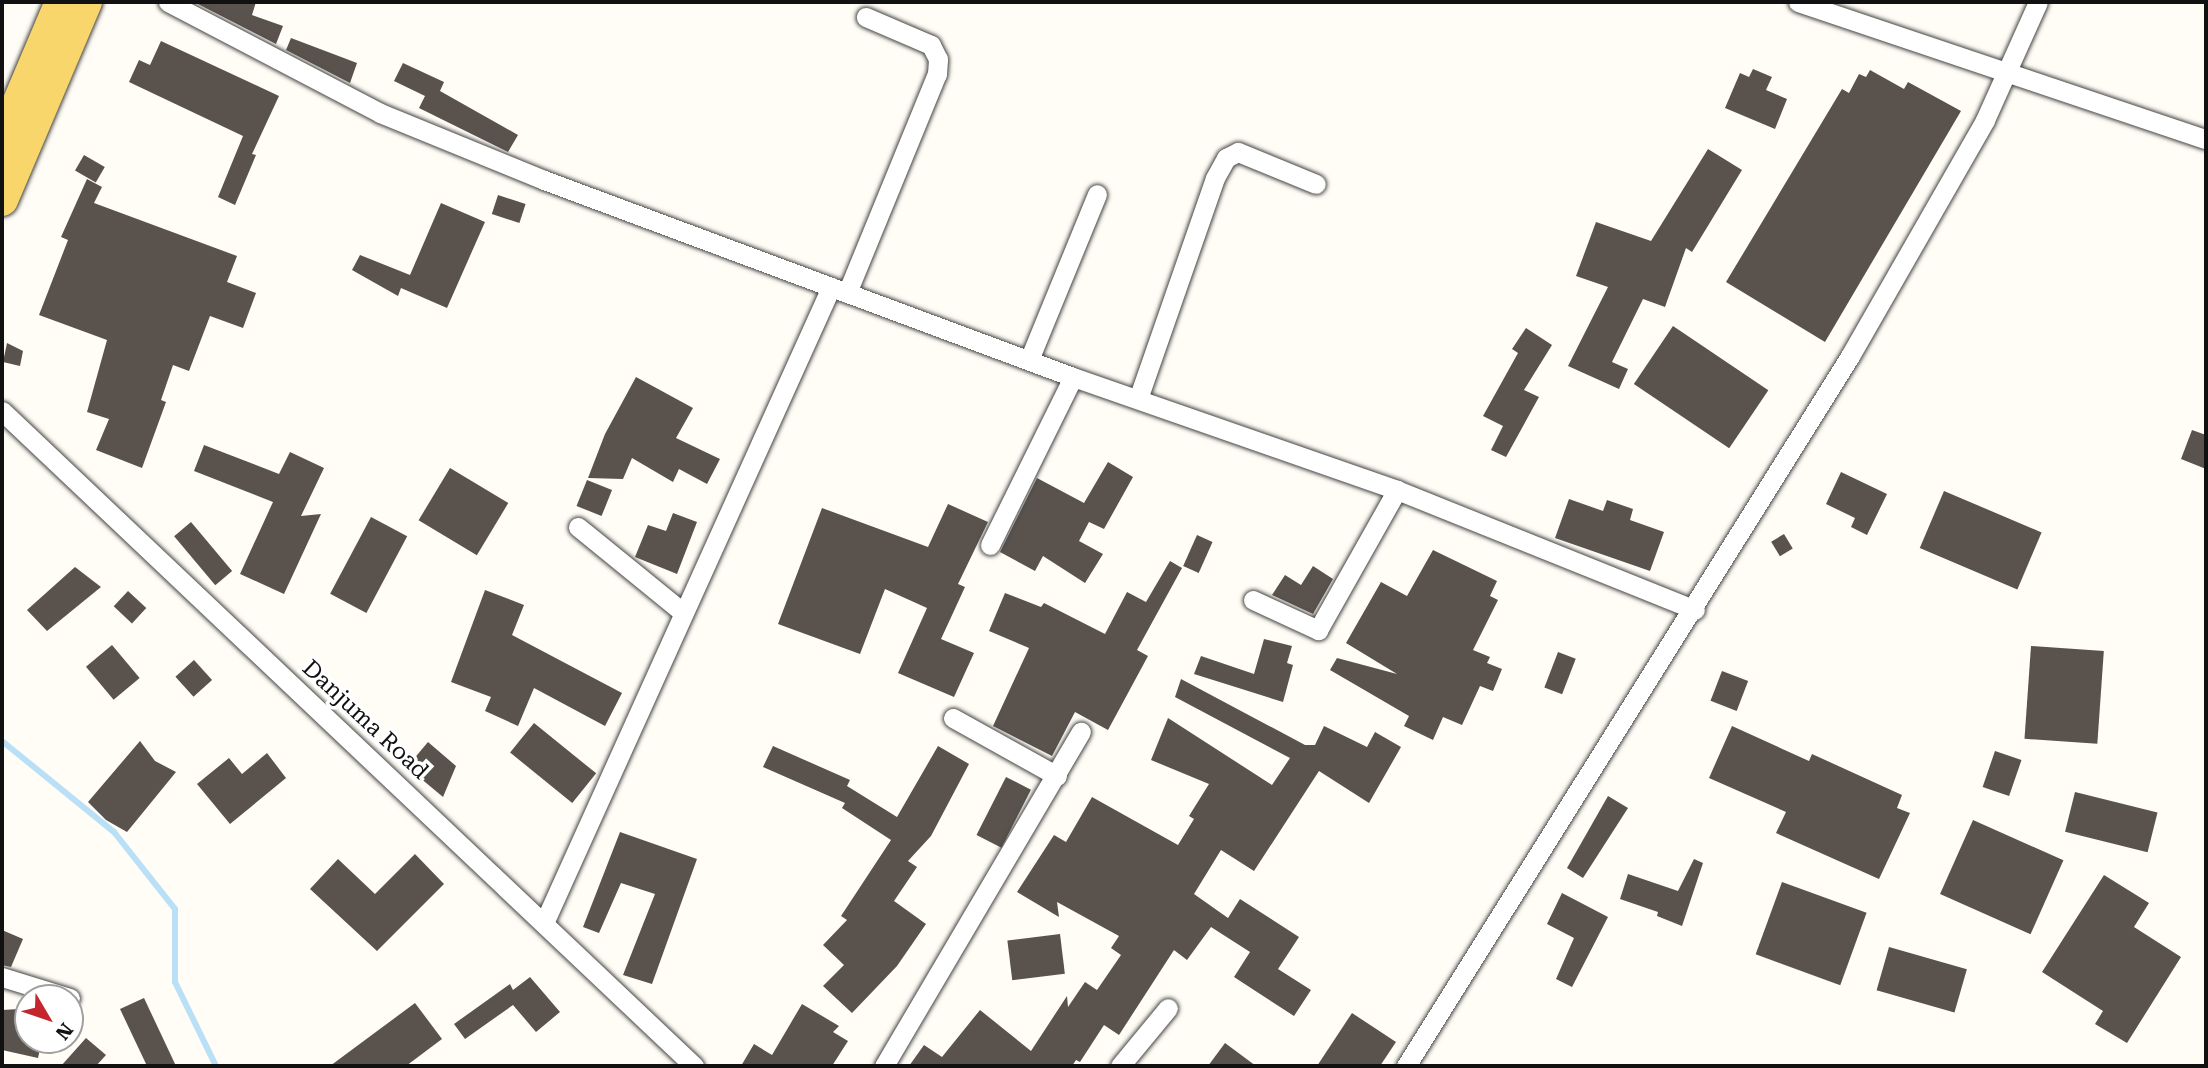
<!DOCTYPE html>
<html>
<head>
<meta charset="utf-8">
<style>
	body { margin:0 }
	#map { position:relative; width:2208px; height:1068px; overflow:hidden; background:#fffdf5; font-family:"Roboto Serif",serif }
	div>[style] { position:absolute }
	.stream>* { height:6px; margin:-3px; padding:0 3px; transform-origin:3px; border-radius:3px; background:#b9e0f7 }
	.building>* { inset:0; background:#5a524d; transform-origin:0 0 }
	.roads { filter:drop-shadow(0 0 2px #444) drop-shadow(0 0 2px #444) }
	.street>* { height:19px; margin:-9.5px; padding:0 9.5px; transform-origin:9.5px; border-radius:9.5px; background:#fff }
	.primary>* { height:32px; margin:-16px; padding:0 16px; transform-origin:16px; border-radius:16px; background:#f9d66b }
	span { translate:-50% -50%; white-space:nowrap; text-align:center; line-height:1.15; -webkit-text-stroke:7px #fff; paint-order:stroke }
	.street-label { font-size:23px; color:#111 }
	.frame { position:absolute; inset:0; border:4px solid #111; pointer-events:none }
	.north { position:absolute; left:14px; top:984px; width:70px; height:70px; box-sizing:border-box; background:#fff; border:2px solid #a0a0a0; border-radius:50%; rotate:129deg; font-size:19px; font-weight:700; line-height:28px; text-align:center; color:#111 }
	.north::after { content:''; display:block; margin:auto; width:24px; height:32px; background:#c4262e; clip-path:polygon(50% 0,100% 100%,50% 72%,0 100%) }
</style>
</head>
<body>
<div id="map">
	<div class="stream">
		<i style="left:2px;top:741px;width:144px;rotate:39.1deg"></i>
		<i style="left:114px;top:832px;width:98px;rotate:51.6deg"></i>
		<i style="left:175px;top:909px;width:73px;rotate:90deg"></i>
		<i style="left:175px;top:982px;width:93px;rotate:64deg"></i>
	</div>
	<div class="building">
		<i style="clip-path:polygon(194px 2px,256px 2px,252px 15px,283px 26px,276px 44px)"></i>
		<i style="clip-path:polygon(291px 38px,357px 63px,350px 83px,286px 50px)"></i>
		<i style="clip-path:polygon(161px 41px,279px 96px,252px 154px,256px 155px,235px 205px,218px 197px,243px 136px,129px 82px,139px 60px,150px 65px)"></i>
		<i style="clip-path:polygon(403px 63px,444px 82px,440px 91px,518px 135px,508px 152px,419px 108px,425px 96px,394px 81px)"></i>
		<i style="clip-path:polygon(1753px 69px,1772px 77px,1766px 90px,1787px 99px,1775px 129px,1725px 108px,1740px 73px,1749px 77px)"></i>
		<i style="clip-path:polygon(1870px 70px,1904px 89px,1908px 82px,1961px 111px,1825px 342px,1726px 282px,1842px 89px,1849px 93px,1859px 74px,1866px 77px)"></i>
		<i style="clip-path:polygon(1708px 149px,1742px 170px,1692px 252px,1686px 248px,1665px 307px,1643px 299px,1612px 362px,1628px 369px,1619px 389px,1568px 366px,1608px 287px,1576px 276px,1596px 222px,1651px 241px)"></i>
		<i style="left:84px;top:155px;width:24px;height:18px;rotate:30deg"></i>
		<i style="clip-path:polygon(87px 179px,102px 187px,94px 203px,237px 256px,227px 282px,256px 293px,243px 328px,210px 316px,189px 371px,173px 365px,161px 400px,166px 402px,142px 468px,96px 450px,109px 419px,87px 412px,107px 340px,39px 315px,68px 240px,61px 237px)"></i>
		<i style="left:498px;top:195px;width:29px;height:20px;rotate:18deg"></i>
		<i style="clip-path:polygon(441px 203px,485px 222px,447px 308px,401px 288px,398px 296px,352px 270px,360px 255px,410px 275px)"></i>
		<i style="left:1673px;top:326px;width:115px;height:70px;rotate:34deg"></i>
		<i style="clip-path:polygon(1526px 328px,1552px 345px,1524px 390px,1539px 397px,1506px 457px,1491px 450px,1503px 426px,1483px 416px,1518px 353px,1512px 349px)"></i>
		<i style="clip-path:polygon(7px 343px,23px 351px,20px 366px,3px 362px)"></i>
		<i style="clip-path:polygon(636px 377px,693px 408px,676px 438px,720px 459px,707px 484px,679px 469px,673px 482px,632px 458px,623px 479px,588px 478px,605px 434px)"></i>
		<i style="clip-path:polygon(2192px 430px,2206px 435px,2206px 469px,2181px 459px)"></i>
		<i style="clip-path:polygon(204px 445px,279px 474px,290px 452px,324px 468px,301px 516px,321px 514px,284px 594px,240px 574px,273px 502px,194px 471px)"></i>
		<i style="clip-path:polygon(1108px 462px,1133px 477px,1104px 529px,1089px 522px,1079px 541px,1103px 554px,1085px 583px,1043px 556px,1035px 571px,1000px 552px,1037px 478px,1084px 503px)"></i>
		<i style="left:450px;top:468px;width:68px;height:61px;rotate:31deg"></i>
		<i style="clip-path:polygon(1841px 472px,1887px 494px,1867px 535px,1851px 527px,1855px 518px,1826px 504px)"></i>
		<i style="left:587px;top:480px;width:27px;height:28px;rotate:22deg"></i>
		<i style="left:1944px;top:491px;width:106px;height:62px;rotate:23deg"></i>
		<i style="clip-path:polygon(1569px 499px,1603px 511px,1607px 500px,1633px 509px,1630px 520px,1664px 532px,1650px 571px,1555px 538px)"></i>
		<i style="clip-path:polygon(948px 504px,988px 522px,958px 584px,965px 587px,941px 639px,974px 653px,954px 697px,898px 673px,927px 608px,885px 589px,860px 654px,778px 624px,822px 508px,928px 547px)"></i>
		<i style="clip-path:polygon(673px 513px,697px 522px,677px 574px,635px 557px,648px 525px,666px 531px)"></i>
		<i style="left:371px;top:517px;width:41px;height:87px;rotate:28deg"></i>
		<i style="left:191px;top:522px;width:64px;height:22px;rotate:50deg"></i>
		<i style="left:1784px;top:534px;width:17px;height:15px;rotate:59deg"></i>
		<i style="left:1197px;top:535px;width:17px;height:34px;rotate:24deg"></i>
		<i style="clip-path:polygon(1433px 550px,1497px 581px,1490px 596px,1498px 600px,1473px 650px,1490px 657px,1487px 663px,1502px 669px,1493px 691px,1480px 686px,1462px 725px,1443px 717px,1433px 740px,1404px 726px,1409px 716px,1330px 670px,1337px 658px,1397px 674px,1346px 643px,1381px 582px,1407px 596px)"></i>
		<i style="clip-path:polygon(1170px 561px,1182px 568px,1137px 650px,1148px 656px,1108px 730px,1075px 712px,1052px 756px,993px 726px,1029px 648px,989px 631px,1005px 593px,1041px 607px,1044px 603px,1105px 634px,1127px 592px,1146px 602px)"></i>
		<i style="clip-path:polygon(1313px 566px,1333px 579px,1313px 614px,1272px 595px,1285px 575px,1301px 585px)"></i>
		<i style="clip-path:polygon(75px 567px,101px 587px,47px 631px,27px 610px)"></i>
		<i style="clip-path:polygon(485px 590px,524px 605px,512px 635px,622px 693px,605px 726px,534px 688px,518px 726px,485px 711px,491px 697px,451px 682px)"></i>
		<i style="left:128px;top:591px;width:25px;height:21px;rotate:43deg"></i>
		<i style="clip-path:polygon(1264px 639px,1292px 646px,1287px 663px,1293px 665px,1283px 702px,1194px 674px,1201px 656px,1254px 674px)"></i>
		<i style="left:112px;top:645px;width:43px;height:34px;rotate:50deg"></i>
		<i style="left:2031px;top:646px;width:73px;height:93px;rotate:4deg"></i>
		<i style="left:1558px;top:652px;width:19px;height:38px;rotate:21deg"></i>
		<i style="left:194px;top:660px;width:27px;height:25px;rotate:48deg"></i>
		<i style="left:1722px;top:671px;width:28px;height:32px;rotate:21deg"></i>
		<i style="clip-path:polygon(1181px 679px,1305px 745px,1315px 745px,1324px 726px,1367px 747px,1375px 732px,1401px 747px,1369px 803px,1319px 771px,1254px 871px,1221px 850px,1194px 894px,1228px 918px,1240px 899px,1299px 937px,1278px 969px,1311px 990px,1294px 1016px,1234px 977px,1250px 952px,1211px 927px,1187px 960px,1174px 950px,1119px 1035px,1104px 1025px,1080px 1062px,1076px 1060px,1072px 1066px,909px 1066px,924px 1045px,942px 1057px,980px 1010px,1031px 1051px,1067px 996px,1068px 1007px,1085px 982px,1097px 990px,1121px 955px,1111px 948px,1119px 936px,1057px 902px,1059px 917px,1017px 892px,1054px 835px,1066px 842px,1092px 797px,1178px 845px,1194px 819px,1189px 816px,1209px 784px,1151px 760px,1168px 718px,1272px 785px,1290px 758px,1175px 697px)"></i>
		<i style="left:534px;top:723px;width:80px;height:38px;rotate:39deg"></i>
		<i style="clip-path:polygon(1732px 726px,1809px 761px,1812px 754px,1902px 795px,1897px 808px,1910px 813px,1879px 879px,1776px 833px,1786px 812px,1709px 778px)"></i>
		<i style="clip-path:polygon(140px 741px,155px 761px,176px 772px,127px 832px,106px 820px,88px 802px)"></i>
		<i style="clip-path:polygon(428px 742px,456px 766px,443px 797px,407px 767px)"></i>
		<i style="clip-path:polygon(773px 746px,850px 780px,847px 786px,897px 817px,938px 746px,969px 764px,931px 836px,908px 861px,917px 867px,894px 901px,926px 924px,897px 966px,852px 1013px,823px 986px,844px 965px,823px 945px,847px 920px,841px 916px,891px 840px,842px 808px,845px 803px,763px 767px)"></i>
		<i style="left:1995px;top:751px;width:28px;height:38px;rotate:19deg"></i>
		<i style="clip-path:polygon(267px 753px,286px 778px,230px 824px,197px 784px,229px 758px,242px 774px)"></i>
		<i style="left:1006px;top:777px;width:28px;height:65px;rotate:27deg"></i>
		<i style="left:2075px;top:792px;width:85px;height:41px;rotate:14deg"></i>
		<i style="clip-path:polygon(1608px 796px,1628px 808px,1583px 878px,1567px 868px)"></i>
		<i style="left:1973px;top:820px;width:99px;height:81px;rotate:24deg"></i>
		<i style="clip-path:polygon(620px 832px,697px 859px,652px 984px,623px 975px,655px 894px,621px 883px,599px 933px,583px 927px)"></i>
		<i style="clip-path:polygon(415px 854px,444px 884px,377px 951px,310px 889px,338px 859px,375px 894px)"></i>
		<i style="clip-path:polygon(1694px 859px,1703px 863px,1682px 926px,1657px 916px,1658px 912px,1620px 899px,1628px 874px,1678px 891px)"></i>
		<i style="clip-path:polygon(2104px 875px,2149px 903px,2134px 927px,2181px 957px,2127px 1043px,2095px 1024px,2103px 1011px,2042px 972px)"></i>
		<i style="left:1782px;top:882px;width:90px;height:77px;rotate:20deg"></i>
		<i style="clip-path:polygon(1562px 893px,1608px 917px,1572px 987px,1556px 979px,1574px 938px,1547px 924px)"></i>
		<i style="clip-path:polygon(2px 930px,23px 939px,11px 967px,2px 965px)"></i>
		<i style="left:1060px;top:934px;width:40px;height:53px;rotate:83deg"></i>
		<i style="left:1889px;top:947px;width:81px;height:45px;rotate:16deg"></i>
		<i style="clip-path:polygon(530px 977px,560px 1012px,536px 1032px,513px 1005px,465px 1039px,454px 1024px,510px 984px,513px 990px)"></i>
		<i style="clip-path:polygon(144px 998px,176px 1066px,147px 1066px,120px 1009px)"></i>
		<i style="clip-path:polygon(415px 1003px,442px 1039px,406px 1066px,330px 1066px)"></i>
		<i style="clip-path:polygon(802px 1004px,839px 1026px,833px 1032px,848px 1041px,832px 1066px,741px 1066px,754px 1044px,772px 1055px)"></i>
		<i style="clip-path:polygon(19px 1009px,28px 1012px,28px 1040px,42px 1040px,38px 1058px,2px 1050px,2px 1010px)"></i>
		<i style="clip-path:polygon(1352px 1013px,1396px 1042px,1380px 1066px,1317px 1066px)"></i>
		<i style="clip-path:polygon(86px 1038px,106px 1055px,96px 1066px,61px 1066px)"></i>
		<i style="clip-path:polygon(1225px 1043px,1256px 1066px,1208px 1066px)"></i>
	</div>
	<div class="roads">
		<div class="street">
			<i style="left:168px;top:2px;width:239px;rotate:27.6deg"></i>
			<i style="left:380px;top:113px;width:177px;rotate:22.2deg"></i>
			<i style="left:544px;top:180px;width:564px;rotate:20.43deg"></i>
			<i style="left:1073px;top:377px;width:343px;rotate:19.2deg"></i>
			<i style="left:1397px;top:490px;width:321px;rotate:21.9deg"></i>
			<i style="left:1798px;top:2px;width:430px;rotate:18.6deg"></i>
			<i style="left:847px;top:293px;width:237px;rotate:-67.7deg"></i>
			<i style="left:937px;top:74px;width:15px;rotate:-86deg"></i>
			<i style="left:938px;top:59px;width:16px;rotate:-117deg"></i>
			<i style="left:931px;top:45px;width:71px;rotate:-156.7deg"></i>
			<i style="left:1029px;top:360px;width:179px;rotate:-67.7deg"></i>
			<i style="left:1138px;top:399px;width:234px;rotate:-70.8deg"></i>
			<i style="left:1215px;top:178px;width:23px;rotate:-61deg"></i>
			<i style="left:1226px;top:158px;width:13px;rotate:-27deg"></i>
			<i style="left:1238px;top:152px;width:84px;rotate:22.3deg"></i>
			<i style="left:2px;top:411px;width:953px;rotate:43.43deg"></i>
			<i style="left:578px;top:527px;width:136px;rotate:39.1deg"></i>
			<i style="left:990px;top:545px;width:187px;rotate:-63.7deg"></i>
			<i style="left:1253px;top:600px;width:72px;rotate:24.8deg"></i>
			<i style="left:1318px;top:630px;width:161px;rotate:-60.6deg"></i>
			<i style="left:953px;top:718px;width:119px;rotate:29.1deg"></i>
			<i style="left:544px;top:923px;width:698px;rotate:-65.71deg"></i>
			<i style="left:2px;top:977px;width:71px;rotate:17.2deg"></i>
			<i style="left:884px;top:1066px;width:388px;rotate:-59.5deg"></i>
			<i style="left:1120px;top:1066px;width:75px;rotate:-50.4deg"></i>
			<i style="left:1406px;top:1066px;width:837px;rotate:-57.98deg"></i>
			<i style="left:1850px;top:356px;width:272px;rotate:-60.2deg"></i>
			<i style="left:1985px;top:120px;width:129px;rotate:-65.8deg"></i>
		</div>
		<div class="primary">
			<i style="left:2px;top:141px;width:151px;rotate:-67deg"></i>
			<i style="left:2px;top:200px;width:215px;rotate:-67deg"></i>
		</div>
	</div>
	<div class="street-label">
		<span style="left:365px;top:720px;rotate:43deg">Danjuma Road</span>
	</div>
	<div class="frame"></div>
	<div class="north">N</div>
</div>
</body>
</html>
